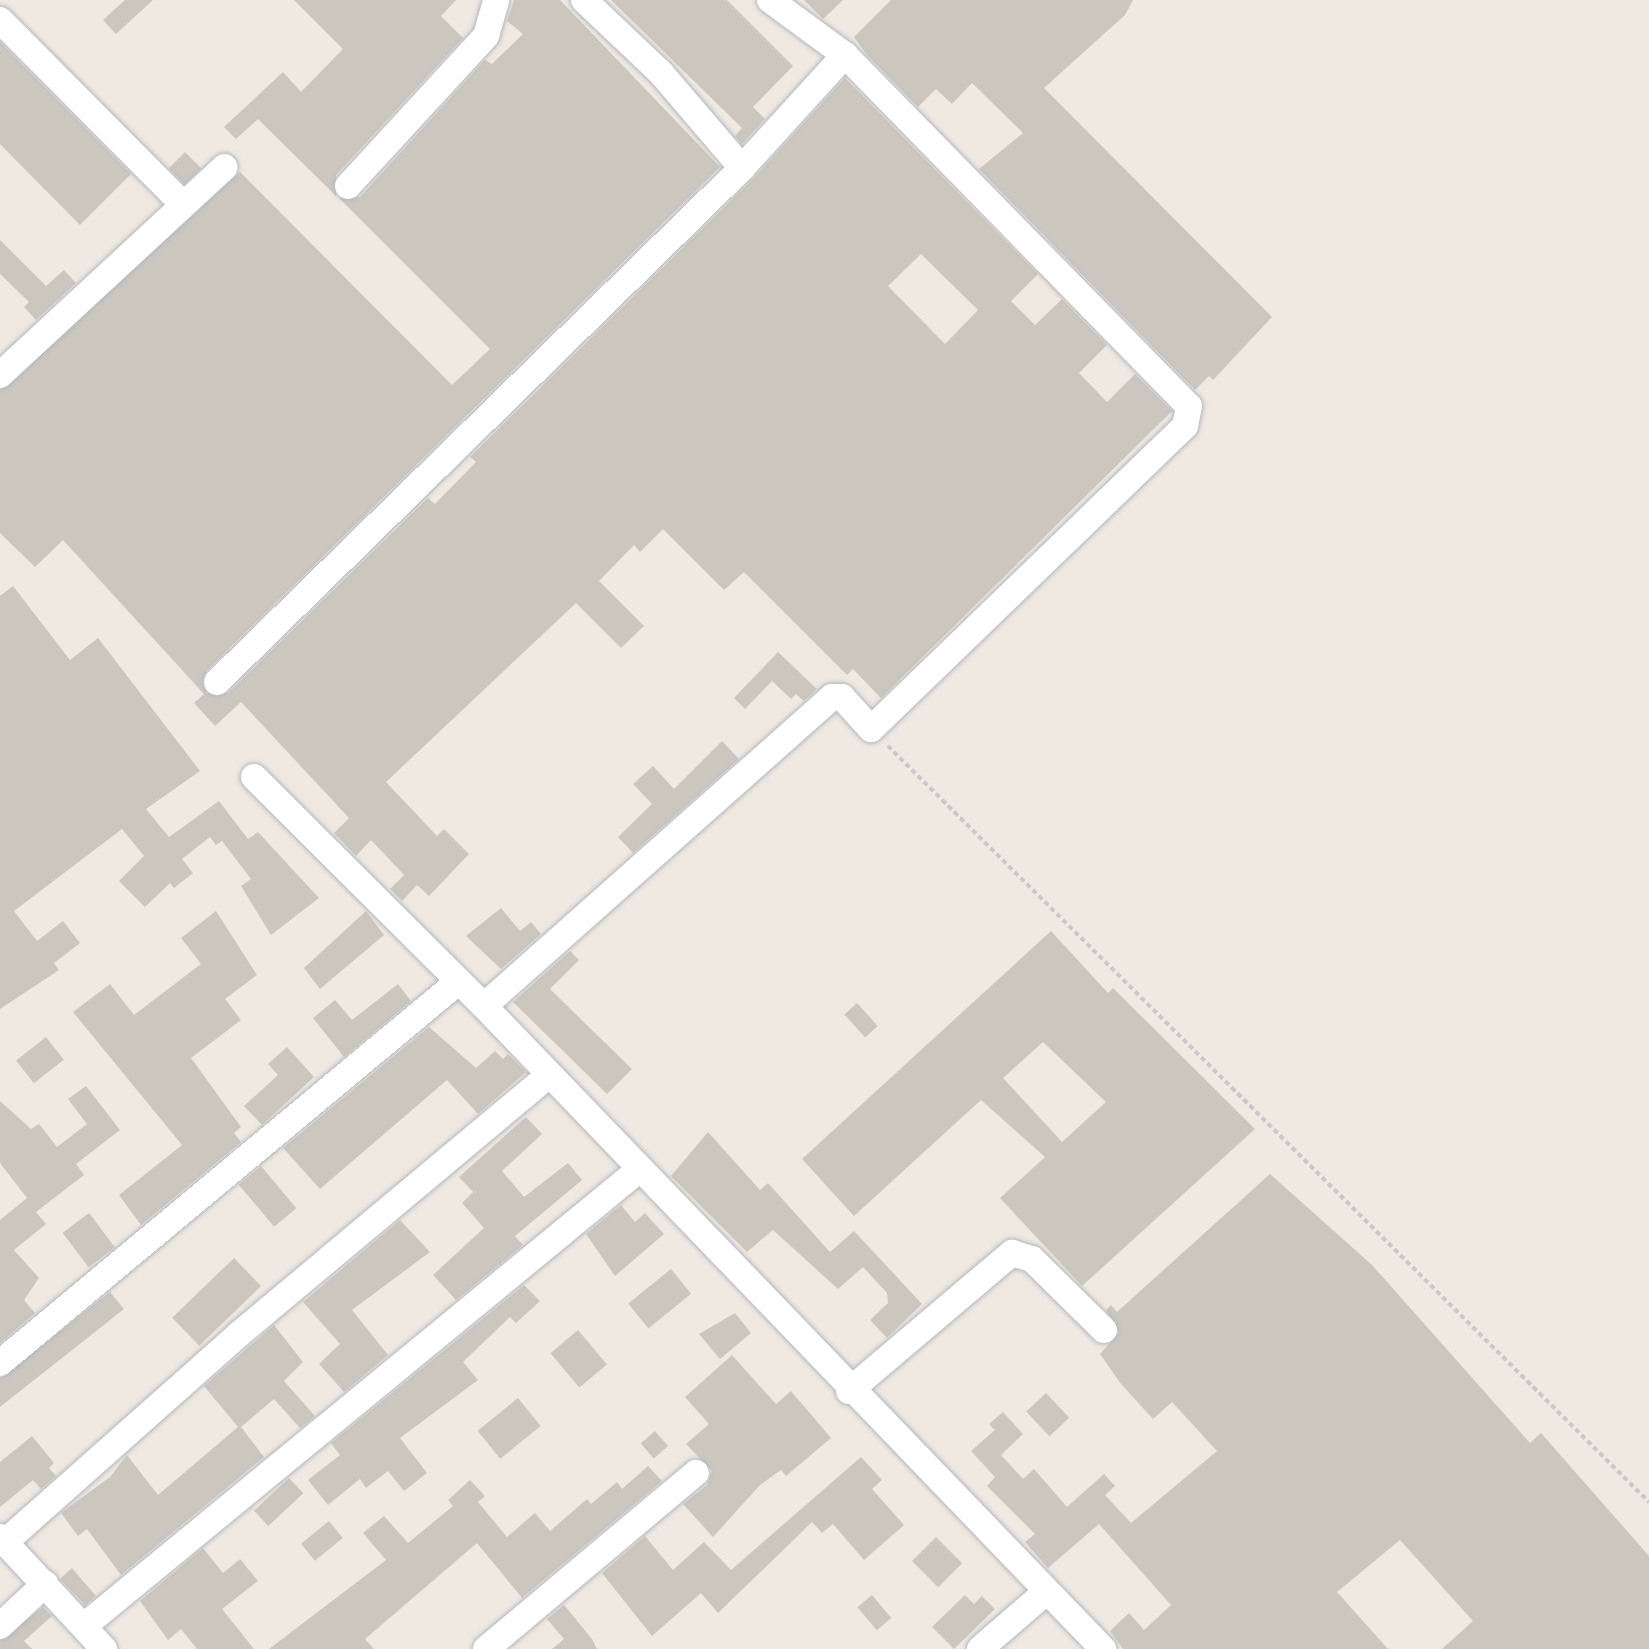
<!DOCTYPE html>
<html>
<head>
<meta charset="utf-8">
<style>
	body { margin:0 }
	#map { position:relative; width:1649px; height:1649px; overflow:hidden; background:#efe9e1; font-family:"Roboto Condensed",sans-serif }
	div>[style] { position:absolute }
	.building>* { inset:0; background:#cbc7bf; transform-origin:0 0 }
	.path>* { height:3.5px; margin-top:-1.75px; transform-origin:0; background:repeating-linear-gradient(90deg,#c9c9c9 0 5px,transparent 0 8.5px) }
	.roads { filter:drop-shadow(0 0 2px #b4b7c1) drop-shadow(0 0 2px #b4b7c1) }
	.minor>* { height:26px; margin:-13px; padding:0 13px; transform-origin:13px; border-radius:13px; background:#fff }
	span { translate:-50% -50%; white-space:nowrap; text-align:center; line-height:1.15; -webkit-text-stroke:6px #fff; paint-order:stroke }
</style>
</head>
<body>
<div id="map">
	<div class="building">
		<i style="clip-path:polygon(125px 0,153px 0,116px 34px,103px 20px)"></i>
		<i style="clip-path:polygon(294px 0,456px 0,441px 16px,463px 38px,336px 175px,336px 196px,258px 119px,236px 139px,224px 127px,283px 72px,301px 92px,343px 49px)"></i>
		<i style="clip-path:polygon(evenodd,514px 0,560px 0,720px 167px,206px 671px,206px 693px,228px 693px,428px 498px,435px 504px,476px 462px,470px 457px,753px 179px,845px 78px,1038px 274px,1011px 301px,1035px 325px,1062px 299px,1107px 345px,1079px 373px,1107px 402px,1135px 374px,1172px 411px,881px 698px,853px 669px,847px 675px,744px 572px,724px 590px,663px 529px,640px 552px,634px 545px,599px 581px,644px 626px,621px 648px,576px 603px,386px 782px,437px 836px,444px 829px,469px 854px,429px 896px,417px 885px,402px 901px,390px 889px,404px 875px,371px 840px,356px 856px,334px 833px,349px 818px,241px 702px,215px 726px,194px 703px,204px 694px,63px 540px,35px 567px,0 533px,0 390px,240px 172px,452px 385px,490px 349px,339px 198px,360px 197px,485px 60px,492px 64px,523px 34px,507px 21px,514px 0,921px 254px,978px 310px,945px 344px,888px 286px,921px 254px)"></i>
		<i style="clip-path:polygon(611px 0,727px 0,793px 66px,753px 107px,765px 119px,742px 144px,735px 136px,742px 128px)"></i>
		<i style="clip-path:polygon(804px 0,843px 0,823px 19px)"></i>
		<i style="clip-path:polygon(891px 0,1133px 0,1125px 15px,1044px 88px,1272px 317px,1213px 380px,1209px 376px,1195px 390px,979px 169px,1023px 133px,972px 83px,952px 104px,936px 89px,918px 107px,867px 55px,854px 37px)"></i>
		<i style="clip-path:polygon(0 42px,131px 174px,80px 225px,0 144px)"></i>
		<i style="left:185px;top:152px;width:23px;height:23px;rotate:45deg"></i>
		<i style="clip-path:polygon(0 240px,46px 286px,64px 270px,76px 283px,36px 320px,24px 307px,29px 302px,0 274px)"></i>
		<i style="clip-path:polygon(13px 586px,70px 660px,98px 638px,200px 771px,146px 809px,169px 837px,219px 801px,248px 839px,258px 832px,319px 898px,271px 935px,241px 886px,251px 879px,222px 841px,216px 845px,210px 837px,182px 859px,193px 873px,174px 888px,170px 883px,145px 907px,119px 881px,144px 856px,122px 829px,14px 911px,37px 941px,63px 921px,80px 943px,54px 963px,59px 970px,0 1009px,0 596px)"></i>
		<i style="clip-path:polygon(778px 652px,817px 689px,804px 701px,796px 694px,791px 699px,772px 681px,745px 709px,734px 698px)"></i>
		<i style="clip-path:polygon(722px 741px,739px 759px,633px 853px,618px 837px,652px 804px,633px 784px,653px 766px,674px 789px)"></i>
		<i style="clip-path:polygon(501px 908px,520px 931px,531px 922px,541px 934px,501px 969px,466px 936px)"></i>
		<i style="clip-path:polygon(216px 911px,257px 975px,225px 999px,241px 1020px,191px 1058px,241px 1127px,234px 1133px,241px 1142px,141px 1225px,119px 1195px,182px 1145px,73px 1012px,110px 984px,134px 1015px,201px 964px,181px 938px)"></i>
		<i style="clip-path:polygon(366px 911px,384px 935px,320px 989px,304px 968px)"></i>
		<i style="clip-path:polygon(evenodd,1051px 931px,1108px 993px,1113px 988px,1255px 1129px,1082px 1286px,1000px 1198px,1045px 1157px,981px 1100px,854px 1216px,802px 1159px,1051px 931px,1043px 1042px,1106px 1102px,1062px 1142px,1003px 1078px,1043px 1042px)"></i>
		<i style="clip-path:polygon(570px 951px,579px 960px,550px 989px,632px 1069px,607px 1094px,513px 1002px)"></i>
		<i style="clip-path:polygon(398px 984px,411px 1001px,344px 1057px,313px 1018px,335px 1000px,352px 1020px)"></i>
		<i style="left:857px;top:1003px;width:31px;height:17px;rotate:48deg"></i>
		<i style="clip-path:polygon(429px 1027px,476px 1068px,495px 1051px,503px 1059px,508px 1054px,526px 1072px,478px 1114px,447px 1080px,320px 1189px,283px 1148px)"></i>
		<i style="left:46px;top:1037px;width:29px;height:38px;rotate:52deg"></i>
		<i style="clip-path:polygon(287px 1047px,314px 1077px,262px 1125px,244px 1106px,278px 1075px,268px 1064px)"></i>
		<i style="clip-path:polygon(86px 1086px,120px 1130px,76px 1164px,84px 1175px,36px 1212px,46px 1224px,14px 1250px,39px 1278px,24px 1300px,35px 1313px,0 1343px,0 1220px,27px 1198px,0 1163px,0 1101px,31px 1129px,39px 1124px,57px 1147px,87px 1124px,68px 1099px)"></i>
		<i style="clip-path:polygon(526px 1117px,542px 1134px,502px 1171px,524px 1197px,568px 1163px,582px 1180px,515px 1236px,523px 1245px,456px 1300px,433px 1275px,484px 1228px,462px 1203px,473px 1192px,459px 1177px)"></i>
		<i style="clip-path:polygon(708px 1132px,760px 1190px,768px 1183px,830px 1252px,854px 1231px,922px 1304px,887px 1338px,870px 1320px,888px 1303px,887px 1293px,863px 1267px,838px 1289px,773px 1230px,747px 1252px,671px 1176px)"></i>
		<i style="left:261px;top:1166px;width:55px;height:29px;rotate:50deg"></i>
		<i style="clip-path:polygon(1270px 1174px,1372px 1265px,1530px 1443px,1541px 1433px,1649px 1556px,1649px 1649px,1442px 1649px,1473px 1621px,1400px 1540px,1337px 1592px,1388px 1649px,1123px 1649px,1110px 1631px,1129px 1613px,1144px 1630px,1171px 1605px,1099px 1524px,1048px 1568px,1025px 1542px,1035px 1534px,987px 1486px,995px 1477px,971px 1451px,995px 1430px,989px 1424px,1003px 1412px,1023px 1434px,1001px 1455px,1023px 1479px,1034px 1469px,1067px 1507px,1104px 1474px,1115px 1486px,1105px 1495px,1131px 1523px,1217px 1451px,1172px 1402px,1153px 1419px,1121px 1384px,1100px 1354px,1119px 1333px,1106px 1310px,1111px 1305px,1117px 1312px)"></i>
		<i style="clip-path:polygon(621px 1205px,635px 1222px,645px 1213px,664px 1234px,615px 1276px,586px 1234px)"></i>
		<i style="left:89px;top:1213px;width:43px;height:33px;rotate:53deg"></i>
		<i style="clip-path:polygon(400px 1220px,430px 1252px,352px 1310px,388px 1355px,344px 1392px,319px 1364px,340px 1344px,303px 1302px)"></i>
		<i style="left:234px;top:1258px;width:39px;height:86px;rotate:46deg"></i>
		<i style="left:671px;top:1269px;width:32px;height:55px;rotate:51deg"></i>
		<i style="clip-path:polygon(524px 1285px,540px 1301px,516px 1323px,510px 1317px,463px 1362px,478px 1380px,400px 1438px,427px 1473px,404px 1491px,388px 1471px,366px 1488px,360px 1479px,328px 1505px,308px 1480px,340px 1455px,331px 1443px)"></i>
		<i style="clip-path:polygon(110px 1292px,124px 1309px,0 1407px,0 1378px)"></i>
		<i style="clip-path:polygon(735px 1313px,751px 1333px,720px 1359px,699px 1334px)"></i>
		<i style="clip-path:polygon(274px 1325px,303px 1362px,284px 1381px,315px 1416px,300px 1428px,274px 1399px,241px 1427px,264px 1457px,121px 1575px,87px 1529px,78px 1536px,61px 1513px,110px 1477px,127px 1455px,158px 1495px,238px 1427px,204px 1386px)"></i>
		<i style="left:578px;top:1330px;width:45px;height:36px;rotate:50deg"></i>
		<i style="clip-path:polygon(732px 1355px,776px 1404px,791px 1391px,831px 1438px,786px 1476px,781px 1470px,760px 1485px,713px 1537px,683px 1504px,707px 1485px,712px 1471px,686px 1444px,709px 1424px,685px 1397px)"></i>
		<i style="left:1046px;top:1393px;width:34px;height:27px;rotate:47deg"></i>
		<i style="left:518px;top:1398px;width:36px;height:52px;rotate:51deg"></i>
		<i style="left:655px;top:1431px;width:20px;height:19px;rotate:49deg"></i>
		<i style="clip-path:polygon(32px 1436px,54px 1463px,49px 1468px,56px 1476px,41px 1489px,33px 1480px,0 1507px,0 1462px)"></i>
		<i style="clip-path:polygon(861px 1457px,882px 1480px,872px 1489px,904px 1525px,864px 1560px,833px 1524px,822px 1533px,812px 1522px,718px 1613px,701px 1593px,652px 1636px,602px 1573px,645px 1536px,673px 1570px,704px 1542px,731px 1570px)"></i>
		<i style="clip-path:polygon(648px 1466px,662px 1481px,522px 1598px,477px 1543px,365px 1639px,374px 1649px,269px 1649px,386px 1560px,363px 1533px,384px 1516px,408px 1543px,453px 1506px,448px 1500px,470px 1480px,485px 1496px,478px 1502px,507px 1537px,535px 1513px,550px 1531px,587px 1499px,591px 1504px,617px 1482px,622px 1489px)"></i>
		<i style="left:289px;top:1478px;width:21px;height:48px;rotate:47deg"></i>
		<i style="left:329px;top:1521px;width:22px;height:36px;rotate:51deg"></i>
		<i style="left:936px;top:1537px;width:37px;height:34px;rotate:45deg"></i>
		<i style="clip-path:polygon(203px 1548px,223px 1573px,240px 1559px,258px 1581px,222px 1609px,254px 1649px,197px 1649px,181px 1629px,168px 1640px,140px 1601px)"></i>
		<i style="clip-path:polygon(72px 1568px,96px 1596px,85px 1605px,60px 1579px)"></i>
		<i style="left:872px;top:1595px;width:30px;height:19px;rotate:50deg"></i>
		<i style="clip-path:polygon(965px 1595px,974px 1604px,982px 1596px,995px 1609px,954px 1649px,932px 1627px)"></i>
		<i style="clip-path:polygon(564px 1605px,592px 1639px,597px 1649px,552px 1649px,564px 1639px,547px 1619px)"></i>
		<i style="clip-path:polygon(43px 1607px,52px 1616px,24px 1641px,32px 1649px,0 1649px,0 1641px)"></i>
	</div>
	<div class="path">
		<i style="left:888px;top:746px;width:1073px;rotate:44.81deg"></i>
	</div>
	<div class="roads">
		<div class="minor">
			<i style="left:584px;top:0;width:106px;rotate:43.5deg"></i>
			<i style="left:661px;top:73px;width:125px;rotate:49.5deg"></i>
			<i style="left:770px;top:0;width:93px;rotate:36.3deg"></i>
			<i style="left:0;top:20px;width:260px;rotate:45.2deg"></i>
			<i style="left:348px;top:186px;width:204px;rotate:-47.4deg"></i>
			<i style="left:486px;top:36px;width:37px;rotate:-74deg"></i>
			<i style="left:0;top:375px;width:306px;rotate:-42.8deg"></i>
			<i style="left:217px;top:682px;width:735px;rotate:-44.39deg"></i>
			<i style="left:742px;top:168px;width:153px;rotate:-47.7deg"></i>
			<i style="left:845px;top:55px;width:491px;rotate:45.6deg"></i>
			<i style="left:1189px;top:406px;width:20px;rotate:101deg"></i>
			<i style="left:1185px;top:426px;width:436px;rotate:136deg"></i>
			<i style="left:871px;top:729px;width:43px;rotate:-132.2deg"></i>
			<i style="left:842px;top:697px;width:10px;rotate:180deg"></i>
			<i style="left:832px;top:697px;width:465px;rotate:138.4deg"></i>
			<i style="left:254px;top:777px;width:325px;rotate:44.9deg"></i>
			<i style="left:484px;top:1006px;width:893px;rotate:46.09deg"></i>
			<i style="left:0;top:1363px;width:596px;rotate:-39.76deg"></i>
			<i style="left:849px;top:1391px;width:214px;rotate:-40.3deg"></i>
			<i style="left:1012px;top:1253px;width:21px;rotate:17deg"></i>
			<i style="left:1032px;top:1259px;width:101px;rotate:44.6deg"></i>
			<i style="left:0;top:1537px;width:153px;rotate:47.1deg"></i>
			<i style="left:5px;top:1542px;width:312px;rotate:-41.6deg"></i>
			<i style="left:238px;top:1335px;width:404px;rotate:-39.9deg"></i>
			<i style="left:0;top:1626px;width:62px;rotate:-43deg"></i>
			<i style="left:84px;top:1626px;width:720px;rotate:-39.42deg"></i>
			<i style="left:486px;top:1649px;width:274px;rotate:-40deg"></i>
			<i style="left:980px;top:1649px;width:87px;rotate:-40.8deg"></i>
		</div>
	</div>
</div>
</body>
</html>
